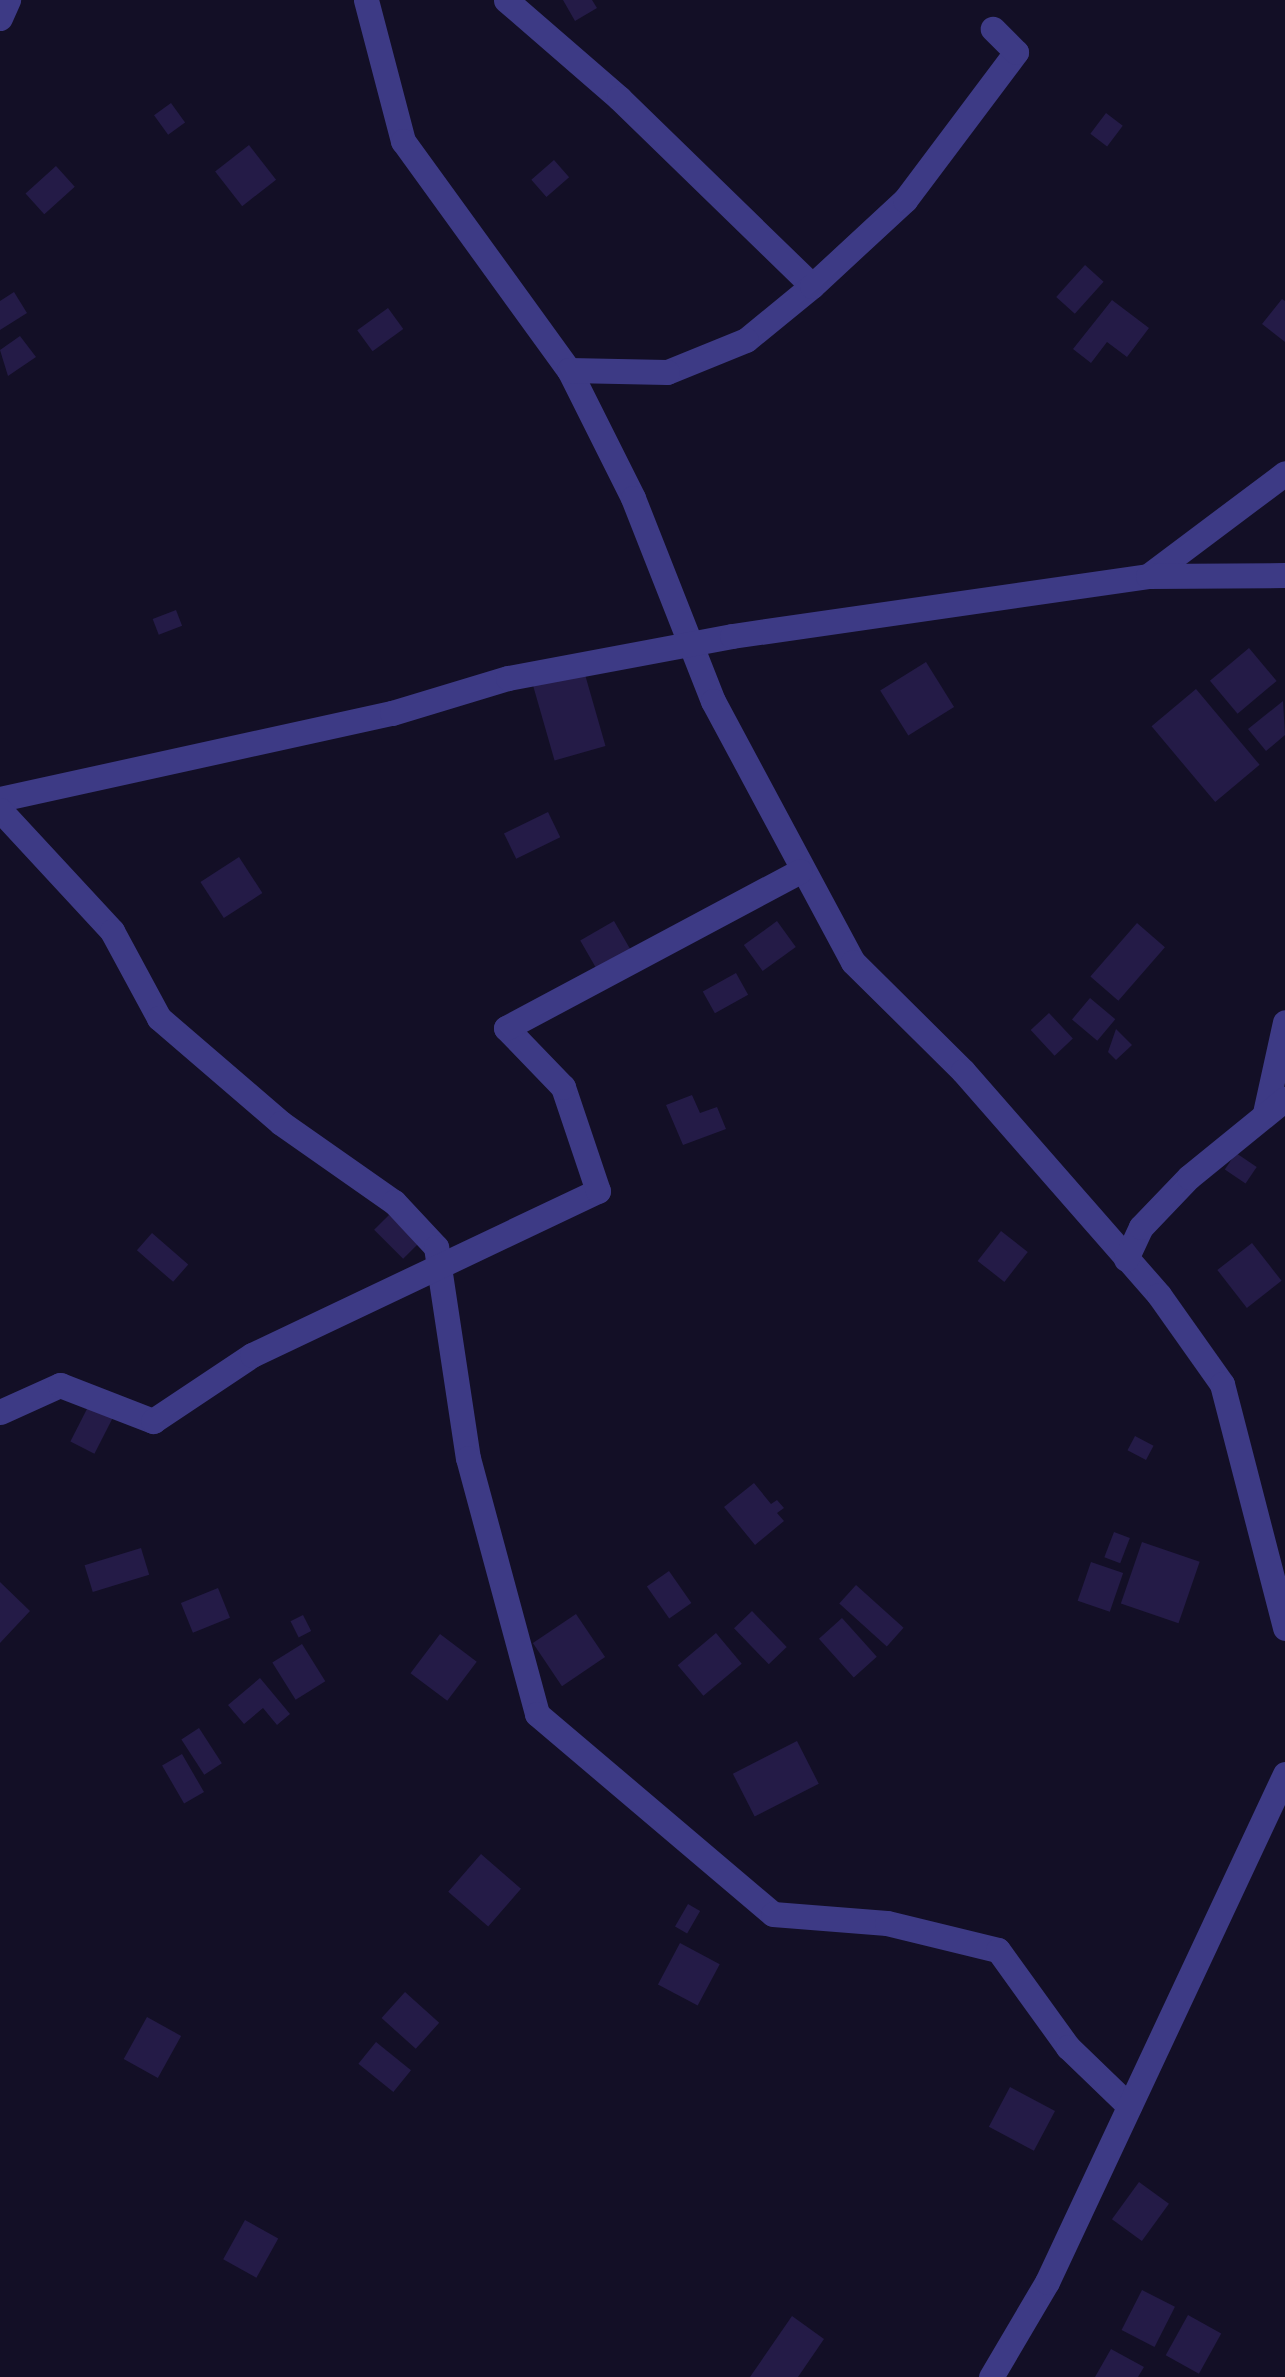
<!DOCTYPE html>
<html>
<head>
<meta charset="utf-8">
<style>
	body { margin:0 }
	#map { position:relative; width:1285px; height:2377px; overflow:hidden; background:#130f26; font-family:"Exo 2",sans-serif }
	div>[style] { position:absolute }
	.building>* { inset:0; background:#241b47; transform-origin:0 0 }
	.street>* { height:25px; margin:-12.5px; padding:0 12.5px; transform-origin:12.5px; border-radius:12.5px; background:#3d3a85 }
	span { translate:-50% -50%; white-space:nowrap; text-align:center; line-height:1.15; -webkit-text-stroke:9px #130f26; paint-order:stroke }
</style>
</head>
<body>
<div id="map">
	<div class="building">
		<i style="clip-path:polygon(563px 0,592px 0,597px 8px,575px 21px)"></i>
		<i style="left:171px;top:103px;width:24px;height:21px;rotate:54deg"></i>
		<i style="left:1106px;top:113px;width:21px;height:26px;rotate:37deg"></i>
		<i style="left:249px;top:145px;width:44px;height:43px;rotate:52deg"></i>
		<i style="left:554px;top:160px;width:23px;height:30px;rotate:49deg"></i>
		<i style="left:56px;top:166px;width:28px;height:41px;rotate:48deg"></i>
		<i style="left:1085px;top:265px;width:25px;height:43px;rotate:42deg"></i>
		<i style="clip-path:polygon(14px 292px,27px 313px,0 330px,0 301px)"></i>
		<i style="clip-path:polygon(1282px 299px,1285px 301px,1285px 342px,1262px 324px)"></i>
		<i style="clip-path:polygon(1112px 300px,1149px 328px,1127px 357px,1107px 342px,1091px 363px,1073px 349px)"></i>
		<i style="left:388px;top:308px;width:26px;height:38px;rotate:54deg"></i>
		<i style="clip-path:polygon(20px 336px,36px 357px,8px 376px,0 350px)"></i>
		<i style="left:176px;top:610px;width:17px;height:25px;rotate:69deg"></i>
		<i style="left:1249px;top:648px;width:43px;height:51px;rotate:50deg"></i>
		<i style="left:926px;top:662px;width:53px;height:54px;rotate:58deg"></i>
		<i style="left:584px;top:671px;width:78px;height:53px;rotate:74deg"></i>
		<i style="left:1196px;top:689px;width:99px;height:58px;rotate:50deg"></i>
		<i style="clip-path:polygon(1283px 701px,1285px 735px,1266px 751px,1248px 729px)"></i>
		<i style="left:548px;top:812px;width:28px;height:49px;rotate:64deg"></i>
		<i style="left:239px;top:857px;width:43px;height:46px;rotate:57deg"></i>
		<i style="left:614px;top:921px;width:38px;height:39px;rotate:60deg"></i>
		<i style="left:777px;top:921px;width:32px;height:41px;rotate:54deg"></i>
		<i style="left:1137px;top:923px;width:37px;height:71px;rotate:41deg"></i>
		<i style="left:736px;top:973px;width:25px;height:38px;rotate:61deg"></i>
		<i style="left:1090px;top:998px;width:33px;height:28px;rotate:40deg"></i>
		<i style="left:1049px;top:1013px;width:35px;height:25px;rotate:47deg"></i>
		<i style="clip-path:polygon(1116px 1029px,1132px 1045px,1116px 1060px,1108px 1052px)"></i>
		<i style="clip-path:polygon(692px 1095px,700px 1113px,717px 1107px,726px 1129px,683px 1145px,666px 1105px)"></i>
		<i style="left:1236px;top:1153px;width:25px;height:20px;rotate:34deg"></i>
		<i style="left:389px;top:1215px;width:41px;height:21px;rotate:45deg"></i>
		<i style="left:1001px;top:1231px;width:34px;height:38px;rotate:38deg"></i>
		<i style="left:152px;top:1233px;width:48px;height:23px;rotate:41deg"></i>
		<i style="left:1252px;top:1243px;width:48px;height:44px;rotate:52deg"></i>
		<i style="left:89px;top:1405px;width:27px;height:41px;rotate:27deg"></i>
		<i style="left:1135px;top:1436px;width:21px;height:16px;rotate:28deg"></i>
		<i style="clip-path:polygon(754px 1483px,771px 1504px,777px 1500px,784px 1508px,777px 1513px,784px 1521px,755px 1545px,724px 1507px)"></i>
		<i style="left:1114px;top:1532px;width:17px;height:27px;rotate:21deg"></i>
		<i style="left:1142px;top:1542px;width:61px;height:65px;rotate:19deg"></i>
		<i style="left:141px;top:1548px;width:28px;height:59px;rotate:73deg"></i>
		<i style="left:1091px;top:1562px;width:34px;height:41px;rotate:19deg"></i>
		<i style="left:669px;top:1571px;width:39px;height:27px;rotate:55deg"></i>
		<i style="clip-path:polygon(0 1582px,30px 1611px,0 1643px)"></i>
		<i style="left:856px;top:1585px;width:64px;height:25px;rotate:42deg"></i>
		<i style="left:218px;top:1588px;width:32px;height:40px;rotate:68deg"></i>
		<i style="left:752px;top:1611px;width:50px;height:25px;rotate:46deg"></i>
		<i style="left:576px;top:1614px;width:52px;height:52px;rotate:56deg"></i>
		<i style="left:303px;top:1615px;width:18px;height:14px;rotate:63deg"></i>
		<i style="left:842px;top:1618px;width:52px;height:31px;rotate:48deg"></i>
		<i style="left:716px;top:1633px;width:40px;height:50px;rotate:50deg"></i>
		<i style="left:440px;top:1634px;width:46px;height:49px;rotate:37deg"></i>
		<i style="left:302px;top:1644px;width:44px;height:35px;rotate:58deg"></i>
		<i style="clip-path:polygon(260px 1678px,290px 1714px,277px 1725px,263px 1708px,244px 1724px,228px 1705px)"></i>
		<i style="left:199px;top:1728px;width:42px;height:21px;rotate:57deg"></i>
		<i style="left:797px;top:1741px;width:48px;height:72px;rotate:63deg"></i>
		<i style="left:182px;top:1754px;width:44px;height:23px;rotate:60deg"></i>
		<i style="left:481px;top:1854px;width:53px;height:50px;rotate:41deg"></i>
		<i style="left:688px;top:1904px;width:14px;height:26px;rotate:30deg"></i>
		<i style="left:680px;top:1943px;width:45px;height:47px;rotate:28deg"></i>
		<i style="left:405px;top:1992px;width:46px;height:35px;rotate:42deg"></i>
		<i style="left:147px;top:2017px;width:39px;height:48px;rotate:29deg"></i>
		<i style="left:376px;top:2042px;width:45px;height:28px;rotate:39deg"></i>
		<i style="left:1010px;top:2087px;width:51px;height:45px;rotate:28deg"></i>
		<i style="left:1139px;top:2182px;width:37px;height:46px;rotate:36deg"></i>
		<i style="left:245px;top:2220px;width:38px;height:45px;rotate:29deg"></i>
		<i style="left:1142px;top:2290px;width:37px;height:45px;rotate:27deg"></i>
		<i style="left:1188px;top:2315px;width:38px;height:46px;rotate:29deg"></i>
		<i style="clip-path:polygon(792px 2316px,824px 2339px,798px 2377px,750px 2377px)"></i>
		<i style="clip-path:polygon(1111px 2349px,1144px 2367px,1138px 2377px,1095px 2377px)"></i>
	</div>
	<div class="street">
		<i style="left:366px;top:0;width:146px;rotate:75.3deg"></i>
		<i style="left:403px;top:141px;width:283px;rotate:54.1deg"></i>
		<i style="left:569px;top:370px;width:143px;rotate:63.4deg"></i>
		<i style="left:633px;top:498px;width:218px;rotate:68.5deg"></i>
		<i style="left:713px;top:701px;width:296px;rotate:61.8deg"></i>
		<i style="left:853px;top:962px;width:155px;rotate:44.7deg"></i>
		<i style="left:963px;top:1071px;width:298px;rotate:48.8deg"></i>
		<i style="left:1159px;top:1295px;width:109px;rotate:54.7deg"></i>
		<i style="left:1222px;top:1384px;width:252px;rotate:75.5deg"></i>
		<i style="left:506px;top:0;width:150px;rotate:40.9deg"></i>
		<i style="left:619px;top:98px;width:269px;rotate:44.2deg"></i>
		<i style="left:812px;top:286px;width:85px;rotate:140.7deg"></i>
		<i style="left:746px;top:340px;width:85px;rotate:157.9deg"></i>
		<i style="left:667px;top:372px;width:98px;rotate:-178.8deg"></i>
		<i style="left:0;top:18px;width:20px;rotate:-66deg"></i>
		<i style="left:812px;top:286px;width:127px;rotate:-42.8deg"></i>
		<i style="left:905px;top:200px;width:185px;rotate:-53.1deg"></i>
		<i style="left:1016px;top:52px;width:33px;rotate:-135deg"></i>
		<i style="left:1148px;top:576px;width:171px;rotate:-36.9deg"></i>
		<i style="left:0;top:799px;width:401px;rotate:-12.4deg"></i>
		<i style="left:392px;top:713px;width:121px;rotate:-16.8deg"></i>
		<i style="left:508px;top:678px;width:228px;rotate:-10.6deg"></i>
		<i style="left:732px;top:636px;width:420px;rotate:-8.2deg"></i>
		<i style="left:1148px;top:576px;width:137px;rotate:-0.4deg"></i>
		<i style="left:0;top:810px;width:165px;rotate:47.2deg"></i>
		<i style="left:112px;top:931px;width:99px;rotate:61.6deg"></i>
		<i style="left:159px;top:1018px;width:161px;rotate:40.7deg"></i>
		<i style="left:281px;top:1123px;width:138px;rotate:35deg"></i>
		<i style="left:394px;top:1202px;width:62px;rotate:47deg"></i>
		<i style="left:436px;top:1247px;width:213px;rotate:81.4deg"></i>
		<i style="left:468px;top:1458px;width:265px;rotate:74.9deg"></i>
		<i style="left:537px;top:1714px;width:309px;rotate:40.3deg"></i>
		<i style="left:773px;top:1914px;width:114px;rotate:4.5deg"></i>
		<i style="left:887px;top:1923px;width:114px;rotate:13.7deg"></i>
		<i style="left:998px;top:1950px;width:120px;rotate:54.2deg"></i>
		<i style="left:1068px;top:2047px;width:85px;rotate:44deg"></i>
		<i style="left:1265px;top:1113px;width:93px;rotate:-77.6deg"></i>
		<i style="left:1126px;top:1259px;width:35px;rotate:-65deg"></i>
		<i style="left:1141px;top:1227px;width:69px;rotate:-46.2deg"></i>
		<i style="left:1189px;top:1177px;width:124px;rotate:-39.1deg"></i>
		<i style="left:0;top:1412px;width:66px;rotate:-24.2deg"></i>
		<i style="left:60px;top:1385px;width:100px;rotate:21.2deg"></i>
		<i style="left:153px;top:1421px;width:119px;rotate:-33.7deg"></i>
		<i style="left:252px;top:1355px;width:383px;rotate:-25.4deg"></i>
		<i style="left:598px;top:1191px;width:110px;rotate:-108.6deg"></i>
		<i style="left:563px;top:1087px;width:82px;rotate:-134deg"></i>
		<i style="left:506px;top:1028px;width:333px;rotate:-28.1deg"></i>
		<i style="left:991px;top:2377px;width:110px;rotate:-59.5deg"></i>
		<i style="left:1047px;top:2282px;width:561px;rotate:-64.9deg"></i>
	</div>
</div>
</body>
</html>
